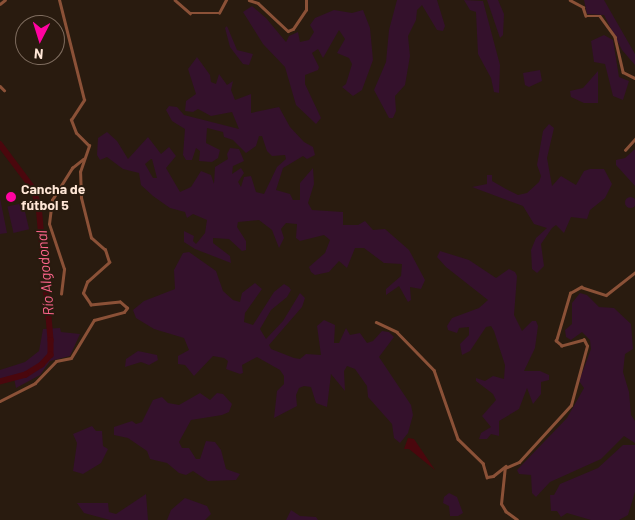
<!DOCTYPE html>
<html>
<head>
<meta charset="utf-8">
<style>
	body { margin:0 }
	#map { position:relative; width:635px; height:520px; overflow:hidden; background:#291b0f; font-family:Barlow,sans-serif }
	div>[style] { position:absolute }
	.green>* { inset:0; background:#34112c; transform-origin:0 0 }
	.round { border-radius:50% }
	.water>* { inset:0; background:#4a070d }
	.river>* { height:5.5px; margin:-2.75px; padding:0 2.75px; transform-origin:2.75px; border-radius:2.75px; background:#4a070d }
	.minor>* { height:2.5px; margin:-1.25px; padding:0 1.25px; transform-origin:1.25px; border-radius:1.25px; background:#8b5137 }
	.dots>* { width:14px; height:14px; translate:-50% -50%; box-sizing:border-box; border:2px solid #291b0f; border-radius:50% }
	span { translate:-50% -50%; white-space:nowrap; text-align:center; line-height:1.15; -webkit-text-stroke:4px #291b0f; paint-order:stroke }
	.poi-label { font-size:14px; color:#ffe7d7; font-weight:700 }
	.left { translate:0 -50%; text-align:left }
	.water-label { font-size:15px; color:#ff658d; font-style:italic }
	.north { position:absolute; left:15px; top:15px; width:50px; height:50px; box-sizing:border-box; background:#291b0f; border:1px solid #7f6d5f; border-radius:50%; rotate:185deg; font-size:14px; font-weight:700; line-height:20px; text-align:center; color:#ffe7d7 }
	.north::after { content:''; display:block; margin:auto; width:18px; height:22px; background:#ff03a1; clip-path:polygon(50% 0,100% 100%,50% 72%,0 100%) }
</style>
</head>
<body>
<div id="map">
	<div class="green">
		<i style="clip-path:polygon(397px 0,437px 0,445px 26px,443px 31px,437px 30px,422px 5px,417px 10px,416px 20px,408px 36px,410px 56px,405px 85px,395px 96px,396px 111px,393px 118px,389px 118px,374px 90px,386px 62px,389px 30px)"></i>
		<i style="clip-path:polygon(464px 0,483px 1px,500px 65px,499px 93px,494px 92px,491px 78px,478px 54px,476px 12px,470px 10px)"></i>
		<i style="clip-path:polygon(487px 0,498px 0,504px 14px,503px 35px,500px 38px)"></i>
		<i style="clip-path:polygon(584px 0,604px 0,635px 54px,635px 65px,622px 50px,604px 15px,587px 14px)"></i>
		<i style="clip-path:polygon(252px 6px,266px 18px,286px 42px,289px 36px,298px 32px,300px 42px,309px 40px,314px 32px,310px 25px,315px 18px,334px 10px,352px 13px,363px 10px,370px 28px,373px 60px,362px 90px,353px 96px,342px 87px,346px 84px,352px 64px,349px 58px,337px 53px,345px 39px,339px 30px,323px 58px,318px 49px,312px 53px,319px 67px,318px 70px,305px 75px,305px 84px,321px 118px,316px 124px,296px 105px,285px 67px,263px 44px,243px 12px)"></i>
		<i style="clip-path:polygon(227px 26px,237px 50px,253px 54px,249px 65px,243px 64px,230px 47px,225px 28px)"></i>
		<i style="clip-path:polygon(604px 35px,613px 40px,619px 77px,629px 81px,623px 100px,613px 96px,605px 64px,594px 62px,591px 41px)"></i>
		<i style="clip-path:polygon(evenodd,197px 57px,210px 75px,211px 82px,216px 84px,219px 74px,227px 85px,233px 81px,231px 90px,235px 100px,251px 94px,251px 113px,279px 107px,290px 127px,304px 142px,313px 147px,315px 155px,307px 159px,303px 156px,283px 168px,276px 190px,290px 194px,293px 200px,300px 200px,300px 183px,313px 168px,314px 184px,308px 203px,312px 210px,343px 212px,343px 225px,358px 225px,365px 221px,373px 230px,385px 229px,409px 250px,425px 280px,421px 289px,410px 287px,411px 300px,408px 302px,399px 286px,386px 295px,386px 289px,401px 276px,402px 264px,384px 263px,364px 248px,355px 248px,347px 268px,339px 261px,329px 272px,315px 275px,311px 272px,309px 267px,325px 253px,330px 240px,324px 235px,300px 241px,296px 238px,297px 224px,286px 223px,281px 229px,284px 238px,279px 248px,272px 230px,259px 220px,238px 222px,237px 227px,246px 241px,246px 250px,242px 251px,229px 239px,213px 238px,213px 243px,230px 256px,231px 263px,195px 249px,184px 242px,184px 231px,194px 236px,193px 241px,196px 244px,205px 233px,207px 220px,193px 214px,187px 218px,185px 212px,170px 208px,153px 196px,141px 185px,139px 173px,123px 169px,107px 157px,100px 160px,97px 155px,98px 138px,107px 132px,117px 141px,128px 159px,148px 137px,161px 154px,169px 147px,176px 156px,166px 168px,180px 192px,191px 187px,201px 171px,211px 175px,214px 184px,215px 167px,228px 159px,227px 154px,230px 148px,239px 149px,244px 161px,233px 166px,232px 174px,241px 168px,244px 173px,238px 182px,241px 187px,244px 177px,251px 176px,256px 192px,264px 194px,277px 167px,286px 159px,285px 155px,272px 156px,267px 151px,262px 136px,259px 136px,256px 146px,246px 153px,233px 140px,224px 137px,223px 132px,207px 128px,206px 143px,220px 150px,218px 158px,212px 162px,199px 161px,200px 151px,196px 148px,192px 160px,186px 160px,183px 155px,185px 129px,172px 121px,166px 110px,169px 106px,177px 107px,184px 115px,239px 129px,232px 112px,211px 116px,198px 109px,193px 112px,185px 111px,186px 101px,196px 94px,188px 69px,197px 57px,151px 159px,152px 159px,157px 178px,153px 178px,145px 164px,151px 159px)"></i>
		<i style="clip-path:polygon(540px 70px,542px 81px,529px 87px,525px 85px,523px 73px)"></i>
		<i style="clip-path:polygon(598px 71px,598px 103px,584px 103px,571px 97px,570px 91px,583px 88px)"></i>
		<i style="clip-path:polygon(549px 124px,554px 128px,547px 158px,552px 186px,561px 176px,576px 185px,584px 171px,590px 169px,604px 169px,612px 184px,605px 198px,590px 210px,587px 219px,571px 217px,564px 233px,556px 225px,552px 228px,541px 244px,544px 266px,537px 273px,532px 269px,531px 250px,536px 238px,547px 228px,534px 224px,523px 206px,472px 187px,487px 184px,487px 175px,492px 175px,492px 181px,506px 189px,518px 195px,527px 193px,539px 182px,541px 176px,537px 165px,543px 131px)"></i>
		<i style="clip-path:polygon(635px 149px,635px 186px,616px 165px,616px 160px,625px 158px)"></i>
		<i class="round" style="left:5px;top:191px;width:12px;height:12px"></i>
		<i class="round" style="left:624.5px;top:196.5px;width:11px;height:11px"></i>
		<i style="clip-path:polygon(0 198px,7px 233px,0 234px)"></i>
		<i style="left:23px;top:203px;width:27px;height:16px;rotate:77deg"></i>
		<i style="clip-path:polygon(440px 251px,469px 260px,496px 278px,509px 269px,515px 272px,517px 276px,514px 315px,522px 331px,532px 321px,536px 321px,538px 326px,535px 348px,524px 371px,540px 371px,549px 375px,549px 380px,541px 382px,541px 394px,533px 404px,527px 388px,519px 409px,499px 421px,499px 436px,491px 434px,487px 439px,479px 439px,481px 433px,491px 427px,482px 416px,496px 400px,493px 394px,476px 381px,476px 378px,485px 381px,493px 376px,504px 379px,505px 365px,494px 331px,491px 326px,486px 327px,470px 351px,462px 355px,460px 344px,469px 335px,469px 327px,459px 328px,457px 333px,448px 330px,447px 326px,452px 318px,479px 308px,488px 300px,446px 267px,437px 257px)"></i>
		<i style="clip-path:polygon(189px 252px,216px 271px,223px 291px,233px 300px,240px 302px,242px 293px,255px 283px,262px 289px,245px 313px,244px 322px,253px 325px,274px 292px,284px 284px,289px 287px,291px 290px,287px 297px,271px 310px,260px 329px,266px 339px,283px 321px,300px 293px,305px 298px,302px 307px,269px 345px,271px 349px,294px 358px,300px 359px,306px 354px,321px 355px,317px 326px,324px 320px,335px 325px,334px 343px,339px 343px,346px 328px,350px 335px,360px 333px,367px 343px,373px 341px,382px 331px,389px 332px,394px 337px,379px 357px,411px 405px,413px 415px,408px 433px,400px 443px,394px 438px,392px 424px,368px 397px,367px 386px,355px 369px,347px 366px,344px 371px,345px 391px,331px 374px,327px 407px,316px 403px,311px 387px,304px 386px,299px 388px,296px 395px,297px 406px,274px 418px,277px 391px,284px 384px,284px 376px,280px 370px,257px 357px,242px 365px,243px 373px,240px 374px,226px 369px,228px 361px,224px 358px,213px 356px,194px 376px,185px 365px,178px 364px,178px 356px,189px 350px,184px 338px,154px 329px,136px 318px,133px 310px,144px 301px,175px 289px,174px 270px,183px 253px)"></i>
		<i style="clip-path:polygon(580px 293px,587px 295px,599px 307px,614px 308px,631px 324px,633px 349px,625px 354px,623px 372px,629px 392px,631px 415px,635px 421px,635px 443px,624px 436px,601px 459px,550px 482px,536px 497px,532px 493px,531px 475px,519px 474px,517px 470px,567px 418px,584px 388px,579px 381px,591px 349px,590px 340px,582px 332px,571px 340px,566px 337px,565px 330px,572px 324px,572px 303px)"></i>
		<i style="clip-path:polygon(60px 328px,61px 332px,80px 334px,70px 356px,50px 361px,40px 375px,16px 388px,14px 378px,0 380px,0 370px,25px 362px,39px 351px,43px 329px)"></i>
		<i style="clip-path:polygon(138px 351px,157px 355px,158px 360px,149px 365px,141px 362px,125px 367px,126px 359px)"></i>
		<i style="clip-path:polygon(200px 393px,210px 400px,217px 393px,223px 394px,232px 404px,229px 412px,222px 415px,191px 420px,179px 442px,182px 448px,189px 448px,196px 459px,200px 459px,206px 441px,215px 442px,221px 450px,226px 469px,240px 474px,236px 480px,208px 481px,193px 471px,186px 475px,179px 473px,167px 463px,150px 459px,147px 451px,128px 438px,114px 435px,114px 427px,132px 421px,136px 424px,142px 422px,153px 400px,162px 397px,168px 403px,179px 405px)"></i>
		<i style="clip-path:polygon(92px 426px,96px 431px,102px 431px,103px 446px,108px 449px,101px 463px,83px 474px,73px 471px,77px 443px,73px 434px)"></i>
		<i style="clip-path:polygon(623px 445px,635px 445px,635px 492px,628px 515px,619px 520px,591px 520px,567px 513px,561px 517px,557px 511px,551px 511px,550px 495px,554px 495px,560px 484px,598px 468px)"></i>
		<i style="clip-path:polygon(449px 493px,457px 497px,463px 513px,458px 516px,450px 516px,449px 506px,443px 503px,444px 497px)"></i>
		<i style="clip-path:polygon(146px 494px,148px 520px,110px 520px,84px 513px,77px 503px,108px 503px,109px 512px,116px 514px)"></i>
		<i style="clip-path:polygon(185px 498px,207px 506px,211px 514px,205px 520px,167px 520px,171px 510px)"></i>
		<i style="clip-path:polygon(291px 510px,300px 516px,316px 517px,318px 520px,286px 520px)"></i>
	</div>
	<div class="water">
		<i style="clip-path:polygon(408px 438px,414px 439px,435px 470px,409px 449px,404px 449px)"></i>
	</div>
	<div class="river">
		<i style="left:0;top:144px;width:55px;rotate:53.1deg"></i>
		<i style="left:33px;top:188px;width:18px;rotate:71deg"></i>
		<i style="left:39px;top:205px;width:136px;rotate:84.9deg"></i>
		<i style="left:51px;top:340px;width:15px;rotate:90deg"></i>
		<i style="left:51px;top:355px;width:13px;rotate:132deg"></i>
		<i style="left:42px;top:365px;width:19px;rotate:148deg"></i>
		<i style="left:26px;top:375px;width:27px;rotate:165deg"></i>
	</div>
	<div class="minor">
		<i style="left:175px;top:0;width:20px;rotate:41deg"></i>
		<i style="left:190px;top:13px;width:29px"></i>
		<i style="left:219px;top:13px;width:15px;rotate:-62deg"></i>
		<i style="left:249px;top:0;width:9px;rotate:18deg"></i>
		<i style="left:258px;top:3px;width:41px;rotate:43deg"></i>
		<i style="left:288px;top:31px;width:5px;rotate:-22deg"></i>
		<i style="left:293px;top:29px;width:23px;rotate:-56deg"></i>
		<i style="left:306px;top:10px;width:10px;rotate:-90deg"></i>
		<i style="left:570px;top:0;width:15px;rotate:28deg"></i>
		<i style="left:583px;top:7px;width:9px;rotate:72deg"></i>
		<i style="left:586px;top:16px;width:14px"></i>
		<i style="left:600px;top:16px;width:26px;rotate:54deg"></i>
		<i style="left:615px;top:37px;width:36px;rotate:77deg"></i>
		<i style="left:623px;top:72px;width:13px;rotate:27deg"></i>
		<i style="left:0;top:4px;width:6px;rotate:-39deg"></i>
		<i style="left:0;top:86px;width:6px;rotate:45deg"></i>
		<i style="left:625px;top:150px;width:15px;rotate:-48deg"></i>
		<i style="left:61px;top:294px;width:25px;rotate:-83deg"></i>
		<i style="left:64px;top:269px;width:47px;rotate:-108.4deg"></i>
		<i style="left:49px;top:224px;width:24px;rotate:-83deg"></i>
		<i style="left:52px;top:200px;width:38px;rotate:-58deg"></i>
		<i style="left:72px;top:168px;width:14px;rotate:-39deg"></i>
		<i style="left:376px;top:322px;width:23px;rotate:25deg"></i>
		<i style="left:397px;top:332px;width:53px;rotate:45.8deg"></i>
		<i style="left:434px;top:370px;width:73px;rotate:70.8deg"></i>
		<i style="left:458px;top:439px;width:35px;rotate:44deg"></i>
		<i style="left:483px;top:463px;width:15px;rotate:74deg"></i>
		<i style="left:487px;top:477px;width:6px;rotate:-9deg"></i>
		<i style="left:493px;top:476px;width:16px;rotate:-38deg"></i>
		<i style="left:0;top:401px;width:39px;rotate:-27deg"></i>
		<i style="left:35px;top:383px;width:30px;rotate:-46deg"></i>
		<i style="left:56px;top:361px;width:15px;rotate:-11deg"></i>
		<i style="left:71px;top:358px;width:44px;rotate:-58.8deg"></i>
		<i style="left:94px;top:320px;width:31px;rotate:-15deg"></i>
		<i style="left:124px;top:312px;width:5px;rotate:-53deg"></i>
		<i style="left:127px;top:308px;width:9px;rotate:-139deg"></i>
		<i style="left:120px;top:302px;width:29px;rotate:174deg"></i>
		<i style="left:91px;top:305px;width:14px;rotate:-124deg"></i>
		<i style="left:83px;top:293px;width:12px;rotate:-70deg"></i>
		<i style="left:87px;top:282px;width:30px;rotate:-42deg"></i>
		<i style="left:109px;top:262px;width:13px;rotate:-108deg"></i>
		<i style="left:105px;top:250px;width:18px;rotate:-139deg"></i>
		<i style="left:91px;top:238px;width:41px;rotate:-104deg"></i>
		<i style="left:81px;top:198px;width:26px;rotate:-92deg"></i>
		<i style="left:80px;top:172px;width:28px;rotate:-71deg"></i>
		<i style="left:89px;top:146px;width:18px;rotate:-135deg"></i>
		<i style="left:76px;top:133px;width:14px;rotate:-111deg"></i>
		<i style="left:71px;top:120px;width:24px;rotate:-57deg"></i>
		<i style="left:84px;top:100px;width:103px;rotate:-104deg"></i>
		<i style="left:517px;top:520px;width:14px;rotate:-144deg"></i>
		<i style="left:506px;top:512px;width:9px;rotate:-122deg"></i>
		<i style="left:501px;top:504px;width:36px;rotate:-84deg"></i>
		<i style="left:505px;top:468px;width:15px;rotate:-23deg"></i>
		<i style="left:519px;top:462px;width:77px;rotate:-47.6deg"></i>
		<i style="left:571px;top:405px;width:61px;rotate:-74.8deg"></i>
		<i style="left:587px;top:346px;width:7px;rotate:-117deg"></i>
		<i style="left:584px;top:340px;width:23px;rotate:165deg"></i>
		<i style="left:562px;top:346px;width:8px;rotate:-140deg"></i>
		<i style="left:556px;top:341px;width:50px;rotate:-73.7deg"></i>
		<i style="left:570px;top:293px;width:13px;rotate:-29deg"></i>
		<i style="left:581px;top:287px;width:26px;rotate:18deg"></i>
		<i style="left:606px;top:295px;width:37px;rotate:-38deg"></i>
	</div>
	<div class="dots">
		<i style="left:11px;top:197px;background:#ff03a1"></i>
	</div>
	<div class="poi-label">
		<span class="left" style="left:21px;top:197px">Cancha de<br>fútbol 5</span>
	</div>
	<div class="water-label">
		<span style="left:45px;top:273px;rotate:-95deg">Río Algodonal</span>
	</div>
	<div class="north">N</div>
</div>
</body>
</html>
